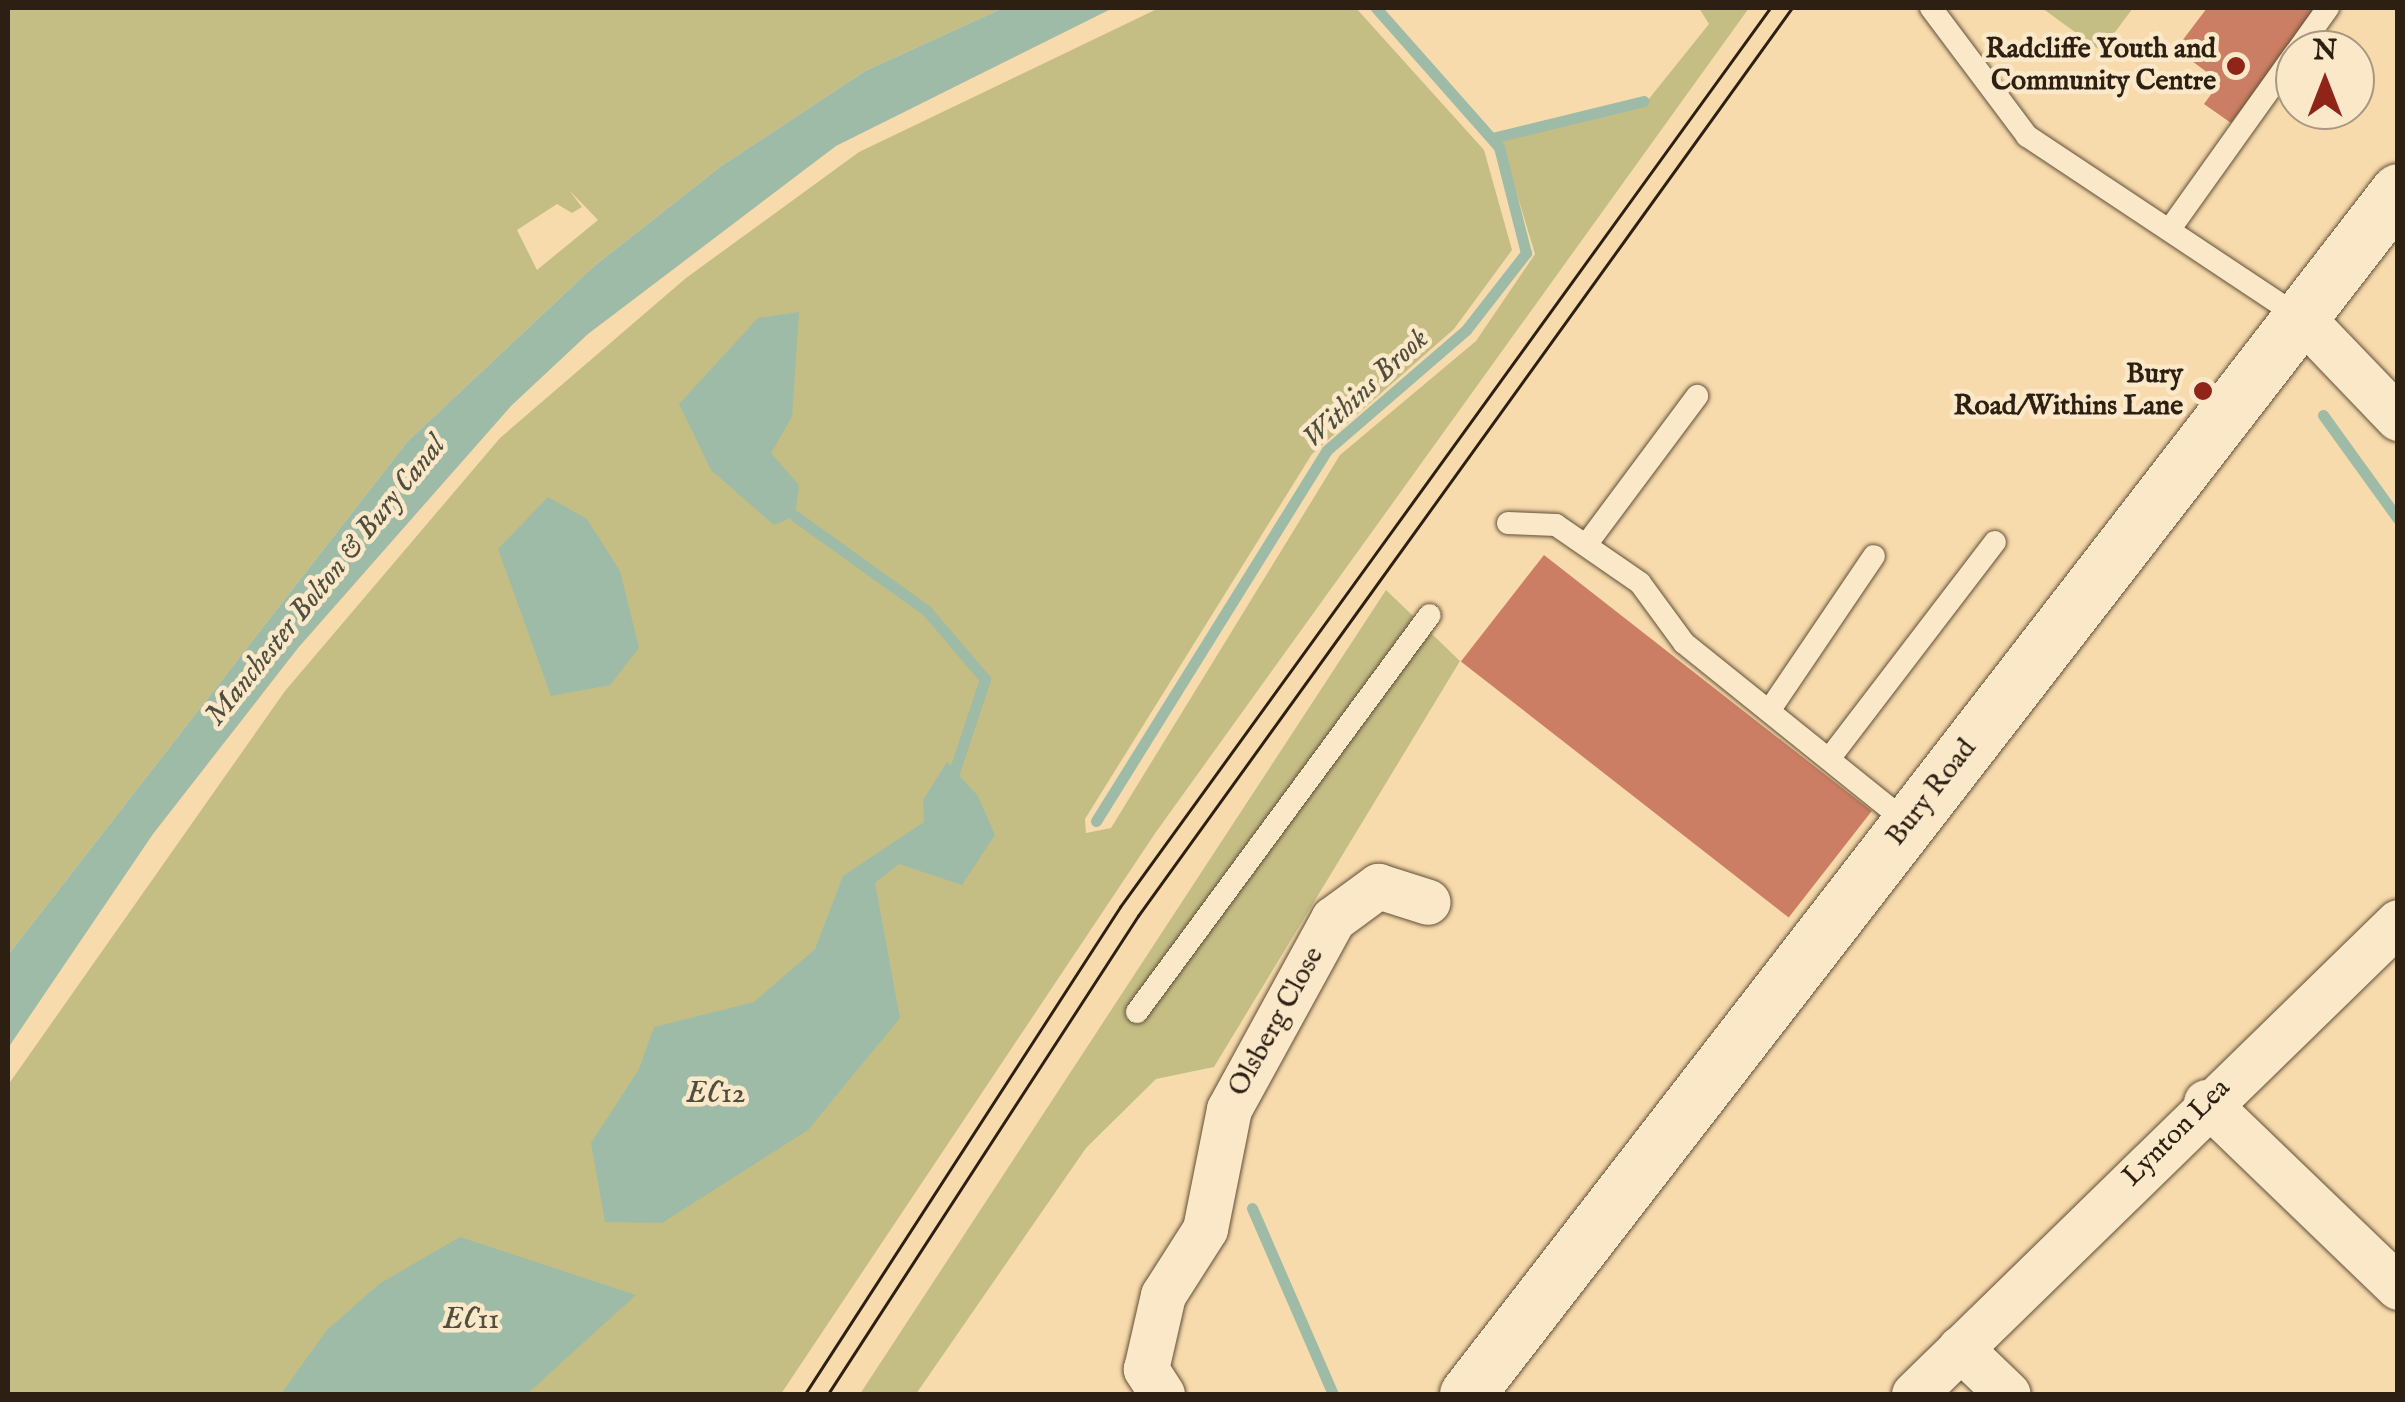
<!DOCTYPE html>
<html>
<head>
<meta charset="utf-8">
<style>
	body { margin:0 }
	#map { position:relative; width:2405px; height:1402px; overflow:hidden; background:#f8dbac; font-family:"IM FELL English",serif }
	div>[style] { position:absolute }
	.green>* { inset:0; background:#c4be85 }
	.water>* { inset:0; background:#9ebba7 }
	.stream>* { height:11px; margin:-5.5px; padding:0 5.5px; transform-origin:5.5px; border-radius:5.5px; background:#9ebba7 }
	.building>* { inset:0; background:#cb7e63; transform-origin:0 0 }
	.roads { filter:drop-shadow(0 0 2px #604f39) drop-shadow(0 0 2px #604f39) }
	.service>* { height:22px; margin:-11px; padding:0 11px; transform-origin:11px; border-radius:11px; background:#fae8c9 }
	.minor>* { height:45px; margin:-22.5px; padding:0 22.5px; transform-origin:22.5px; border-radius:22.5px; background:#fae8c9 }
	.tertiary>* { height:55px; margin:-27.5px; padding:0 27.5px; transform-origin:27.5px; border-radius:27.5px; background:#fae8c9 }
	.tram>* { height:2.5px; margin:-1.25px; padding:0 1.25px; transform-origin:1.25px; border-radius:1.25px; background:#2d2013 }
	.dots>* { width:28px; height:28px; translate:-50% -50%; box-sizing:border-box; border:5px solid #fae8c9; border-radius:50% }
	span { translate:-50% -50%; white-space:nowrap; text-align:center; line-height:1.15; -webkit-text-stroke:9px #fae8c9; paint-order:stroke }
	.poi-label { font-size:28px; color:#2d2013; font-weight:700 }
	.right { translate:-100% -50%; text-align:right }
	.street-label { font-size:28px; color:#2d2013 }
	.water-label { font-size:30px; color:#4f4e3f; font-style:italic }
	.frame { position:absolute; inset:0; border:10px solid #2d2013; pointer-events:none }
	.north { position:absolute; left:2275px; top:30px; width:100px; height:100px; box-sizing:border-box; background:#fae8c9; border:2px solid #a89880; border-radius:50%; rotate:0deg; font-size:28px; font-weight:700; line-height:40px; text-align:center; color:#2d2013 }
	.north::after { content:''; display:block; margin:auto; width:35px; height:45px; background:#8f2418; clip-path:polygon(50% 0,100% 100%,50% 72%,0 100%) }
</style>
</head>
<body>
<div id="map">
	<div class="green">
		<i style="clip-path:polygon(evenodd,8px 8px,1003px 8px,865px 71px,720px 167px,593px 267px,407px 442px,8px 955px,8px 8px,569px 190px,598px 220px,537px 270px,517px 230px,557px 204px,572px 213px,582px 207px,569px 190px)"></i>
		<i style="clip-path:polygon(1159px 8px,1356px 8px,1484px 150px,1512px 250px,1454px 329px,1312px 454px,1085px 819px,1086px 833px,1111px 828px,1340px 455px,1476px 341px,1535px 254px,1501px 141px,1644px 105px,1709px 24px,1699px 8px,1749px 8px,1156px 832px,781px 1394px,8px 1394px,8px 1085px,285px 691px,500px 438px,686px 278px,859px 152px)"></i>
		<i style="clip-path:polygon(2042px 8px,2133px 8px,2101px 51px)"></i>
		<i style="clip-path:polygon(1386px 590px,1460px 661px,1214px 1067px,1156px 1079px,1086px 1148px,916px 1394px,860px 1394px)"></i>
	</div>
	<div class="water">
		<i style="clip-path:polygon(1003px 8px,1113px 8px,836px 146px,588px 334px,511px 406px,298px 648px,153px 834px,8px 1048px,8px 955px,407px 442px,593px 267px,720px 167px,865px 71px)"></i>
		<i style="clip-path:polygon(799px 312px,792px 417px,771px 453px,799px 485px,795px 516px,774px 525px,711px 470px,679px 404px,758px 318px)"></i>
		<i style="clip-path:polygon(548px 497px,587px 519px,620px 571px,639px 648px,610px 685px,551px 696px,498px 549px)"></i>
		<i style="clip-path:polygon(947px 762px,978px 796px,995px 835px,962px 885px,899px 864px,875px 883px,900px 1018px,808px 1130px,662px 1223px,605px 1222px,591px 1143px,639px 1069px,654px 1027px,754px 1002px,815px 949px,843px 876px,924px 822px,923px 800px)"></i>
		<i style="clip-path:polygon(460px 1237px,636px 1295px,527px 1394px,281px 1394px,327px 1330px,379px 1284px)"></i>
	</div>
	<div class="stream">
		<i style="left:1492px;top:138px;width:156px;rotate:-13.7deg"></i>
		<i style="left:2323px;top:415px;width:128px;rotate:54.2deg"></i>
		<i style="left:795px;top:516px;width:161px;rotate:35.7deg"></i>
		<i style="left:926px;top:610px;width:91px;rotate:49.5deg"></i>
		<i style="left:985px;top:679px;width:108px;rotate:108.4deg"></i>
		<i style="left:1096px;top:821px;width:437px;rotate:-58.1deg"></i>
		<i style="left:1327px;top:450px;width:184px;rotate:-40.8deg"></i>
		<i style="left:1466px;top:330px;width:98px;rotate:-52.1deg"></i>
		<i style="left:1526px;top:253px;width:109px;rotate:-104.3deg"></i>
		<i style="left:1499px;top:147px;width:186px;rotate:-131.5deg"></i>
		<i style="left:1252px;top:1208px;width:203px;rotate:66.5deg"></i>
	</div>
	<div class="building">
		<i style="clip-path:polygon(2207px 8px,2317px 8px,2231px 123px,2204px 104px,2220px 82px,2176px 49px)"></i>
		<i style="left:1544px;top:555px;width:416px;height:135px;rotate:38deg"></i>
	</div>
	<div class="roads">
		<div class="service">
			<i style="left:1931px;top:8px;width:160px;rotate:53.1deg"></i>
			<i style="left:2027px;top:136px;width:329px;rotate:33.6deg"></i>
			<i style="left:2298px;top:50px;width:52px;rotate:-54.5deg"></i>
			<i style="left:2170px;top:229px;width:215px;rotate:-54.5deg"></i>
			<i style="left:1508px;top:523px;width:48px;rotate:2.4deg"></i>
			<i style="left:1556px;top:525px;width:102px;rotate:34.6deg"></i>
			<i style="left:1640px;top:583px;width:74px;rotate:53.7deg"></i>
			<i style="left:1684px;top:643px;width:287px;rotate:38.8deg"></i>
			<i style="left:1586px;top:545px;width:186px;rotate:-53.3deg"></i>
			<i style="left:1769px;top:711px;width:187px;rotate:-55.9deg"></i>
			<i style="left:1829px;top:759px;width:273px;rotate:-52.6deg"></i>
			<i style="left:1137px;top:1012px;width:493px;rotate:-53.6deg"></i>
		</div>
		<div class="minor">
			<i style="left:2304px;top:320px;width:136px;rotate:46.2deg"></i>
			<i style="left:2206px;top:1102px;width:267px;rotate:43.9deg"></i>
			<i style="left:1960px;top:1348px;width:66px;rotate:43.8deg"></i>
			<i style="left:1162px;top:1394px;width:30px;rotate:-123deg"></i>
			<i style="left:1146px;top:1369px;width:76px;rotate:-77.1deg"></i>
			<i style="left:1163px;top:1295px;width:78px;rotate:-57.5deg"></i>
			<i style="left:1205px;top:1229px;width:122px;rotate:-78.7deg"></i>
			<i style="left:1229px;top:1109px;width:217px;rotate:-61.3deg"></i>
			<i style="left:1333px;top:919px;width:56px;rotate:-36.3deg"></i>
			<i style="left:1378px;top:886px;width:52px;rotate:17.7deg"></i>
			<i style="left:1914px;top:1394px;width:676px;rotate:-44.28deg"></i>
		</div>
		<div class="tertiary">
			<i style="left:1467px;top:1394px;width:1521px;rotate:-52.26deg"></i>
		</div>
	</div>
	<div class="tram">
		<i style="left:805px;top:1394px;width:580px;rotate:-57.1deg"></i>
		<i style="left:1120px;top:907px;width:1109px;rotate:-54.13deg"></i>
		<i style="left:828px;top:1394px;width:570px;rotate:-57.04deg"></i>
		<i style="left:1138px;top:916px;width:1119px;rotate:-54.24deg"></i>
	</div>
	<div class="dots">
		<i style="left:2236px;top:66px;background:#8f2418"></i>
		<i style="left:2203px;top:391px;background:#8f2418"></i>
	</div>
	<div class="poi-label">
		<span class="right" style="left:2216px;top:66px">Radcliffe Youth and<br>Community Centre</span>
		<span class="right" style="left:2183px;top:391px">Bury<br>Road/Withins Lane</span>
	</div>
	<div class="street-label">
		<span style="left:1932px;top:793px;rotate:-52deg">Bury Road</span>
		<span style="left:1277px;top:1022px;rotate:-61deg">Olsberg Close</span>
		<span style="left:2177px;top:1133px;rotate:-45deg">Lynton Lea</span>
	</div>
	<div class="water-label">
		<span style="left:1366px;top:389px;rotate:-43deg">Withins Brook</span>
		<span style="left:326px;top:581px;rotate:-51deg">Manchester Bolton &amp; Bury Canal</span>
		<span style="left:716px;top:1094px">EC12</span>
		<span style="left:471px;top:1320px">EC11</span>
	</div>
	<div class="frame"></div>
	<div class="north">N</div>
</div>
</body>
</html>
